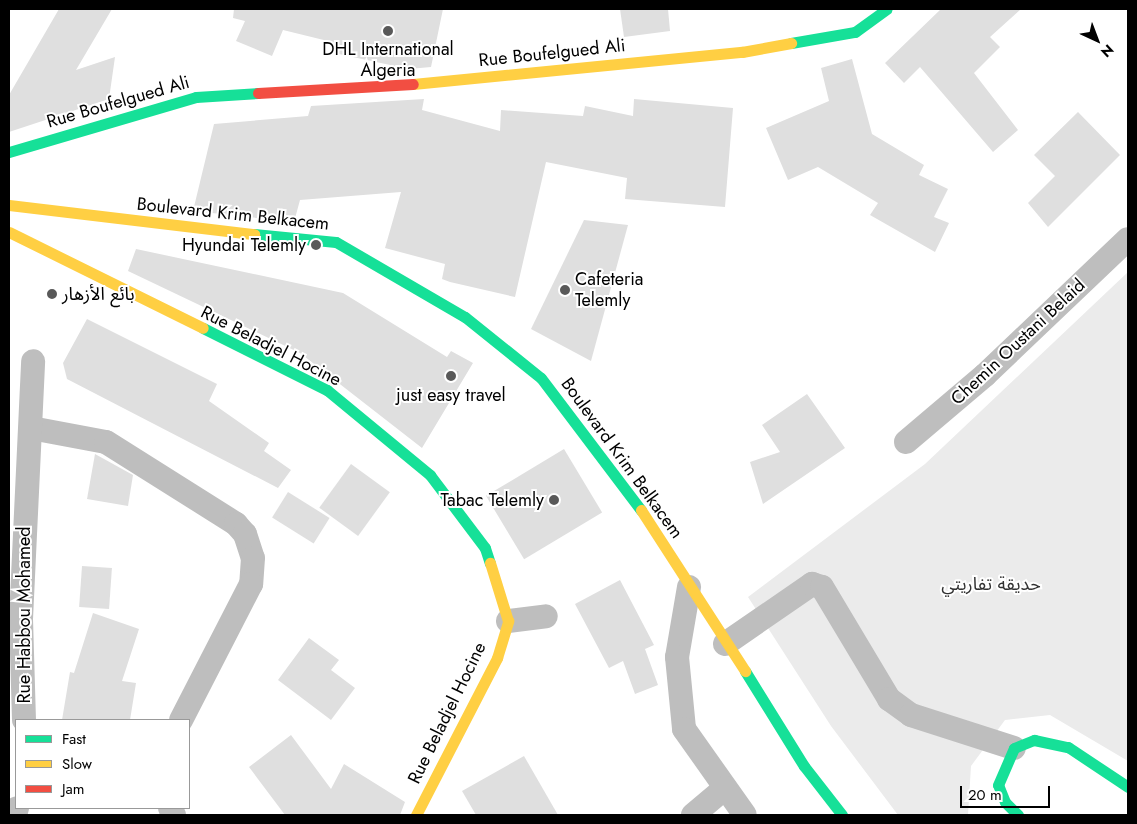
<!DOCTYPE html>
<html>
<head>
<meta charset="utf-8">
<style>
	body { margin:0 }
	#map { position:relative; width:1137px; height:824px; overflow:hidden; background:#fff; font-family:Jost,"Noto Sans Arabic",sans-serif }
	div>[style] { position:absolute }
	.green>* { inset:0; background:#ebebeb }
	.building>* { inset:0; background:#dfdfdf; transform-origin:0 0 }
	.street>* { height:24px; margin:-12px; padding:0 12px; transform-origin:12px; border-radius:12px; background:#bebebe }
	.fast>* { height:11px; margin:-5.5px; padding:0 5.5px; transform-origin:5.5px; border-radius:5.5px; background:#16e098 }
	.slow>* { height:11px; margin:-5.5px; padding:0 5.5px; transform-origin:5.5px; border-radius:5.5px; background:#ffcf43 }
	.jam>* { height:11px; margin:-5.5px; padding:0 5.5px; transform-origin:5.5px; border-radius:5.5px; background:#f24e42 }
	.dots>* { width:14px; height:14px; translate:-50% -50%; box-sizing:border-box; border:2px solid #fff; border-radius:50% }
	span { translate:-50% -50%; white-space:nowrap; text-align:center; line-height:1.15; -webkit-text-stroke:4px #fff; paint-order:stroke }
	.poi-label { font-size:18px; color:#000 }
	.right { translate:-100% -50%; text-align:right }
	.left { translate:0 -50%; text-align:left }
	.street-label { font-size:18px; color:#000 }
	.park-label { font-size:18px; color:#323232 }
	.frame { position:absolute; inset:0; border:10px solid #000; pointer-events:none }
	.legend { position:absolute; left:15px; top:719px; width:175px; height:90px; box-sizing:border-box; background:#fff; border:1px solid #999; margin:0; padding:6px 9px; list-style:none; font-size:15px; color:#000 }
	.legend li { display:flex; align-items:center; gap:10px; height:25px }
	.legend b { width:25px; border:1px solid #999 }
	.north { position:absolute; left:1072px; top:15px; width:50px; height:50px; -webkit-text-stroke:4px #fff; paint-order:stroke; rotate:137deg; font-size:14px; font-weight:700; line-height:20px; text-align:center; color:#000 }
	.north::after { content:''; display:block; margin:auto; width:18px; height:22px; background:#000; clip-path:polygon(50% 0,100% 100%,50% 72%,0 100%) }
	.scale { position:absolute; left:960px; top:786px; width:90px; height:22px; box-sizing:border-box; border:2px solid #000; border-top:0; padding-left:6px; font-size:15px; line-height:18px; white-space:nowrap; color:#000; -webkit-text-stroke:4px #fff; paint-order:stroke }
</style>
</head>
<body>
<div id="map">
	<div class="green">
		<i style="clip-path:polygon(1128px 272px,1128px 761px,1050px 715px,1005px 720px,971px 766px,968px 815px,898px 815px,831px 726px,748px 597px,925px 464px)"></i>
	</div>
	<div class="building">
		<i style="clip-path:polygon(59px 9px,112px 9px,76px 70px,115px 57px,109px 99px,9px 132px,9px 95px)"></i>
		<i style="clip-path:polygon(234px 9px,443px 9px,431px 67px,409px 69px,334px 53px,336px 43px,283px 30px,272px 56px,236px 41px,245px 21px,233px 18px)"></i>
		<i style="clip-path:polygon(620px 9px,668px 9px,670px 31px,624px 37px)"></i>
		<i style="clip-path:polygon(941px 9px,1021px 9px,990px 37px,1000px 47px,974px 73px,1018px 130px,993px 152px,920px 67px,904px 83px,885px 63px)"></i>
		<i style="clip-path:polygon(852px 59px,872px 134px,924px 165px,919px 175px,948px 189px,934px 217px,949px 223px,935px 252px,870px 215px,878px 203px,818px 167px,788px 180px,766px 128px,829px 101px,821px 68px)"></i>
		<i style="clip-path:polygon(424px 99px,422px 110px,500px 131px,501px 110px,583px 116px,585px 106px,633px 116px,634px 99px,733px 108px,725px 207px,625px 199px,627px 178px,546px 162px,515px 297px,450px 282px,442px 279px,445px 264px,385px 248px,401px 192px,300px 200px,294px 222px,193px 211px,214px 124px,308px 116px,311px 106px)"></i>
		<i style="clip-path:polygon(1078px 112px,1120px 155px,1048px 227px,1028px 203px,1055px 176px,1034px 155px)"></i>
		<i style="clip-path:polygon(584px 220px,628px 225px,591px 361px,531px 329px)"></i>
		<i style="clip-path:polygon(136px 249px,343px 293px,447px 357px,451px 351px,473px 363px,422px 448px,300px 353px,128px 271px)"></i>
		<i style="clip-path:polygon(87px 319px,217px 384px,209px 401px,269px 443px,264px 451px,291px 470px,278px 488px,67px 379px,63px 363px)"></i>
		<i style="clip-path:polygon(807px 394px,845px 448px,763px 504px,750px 462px,780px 452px,762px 425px)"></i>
		<i style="left:564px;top:449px;width:74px;height:91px;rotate:59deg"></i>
		<i style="clip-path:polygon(95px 454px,133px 475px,128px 506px,87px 499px)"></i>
		<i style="left:351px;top:464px;width:48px;height:54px;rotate:36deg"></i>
		<i style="left:288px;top:492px;width:49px;height:30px;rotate:32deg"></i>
		<i style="left:82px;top:566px;width:30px;height:41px;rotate:4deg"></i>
		<i style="clip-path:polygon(620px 580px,654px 645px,645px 649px,658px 685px,635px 694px,623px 661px,609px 668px,575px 604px)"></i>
		<i style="clip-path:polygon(93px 613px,139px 629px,122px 681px,136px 683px,130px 720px,62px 720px,70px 672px,74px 673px)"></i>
		<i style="clip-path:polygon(309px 638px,339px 660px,331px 670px,355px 688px,331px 720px,278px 680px)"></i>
		<i style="clip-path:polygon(291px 735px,331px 789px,344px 764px,405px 802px,400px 815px,285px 815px,249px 767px)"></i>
		<i style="clip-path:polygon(524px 756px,558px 815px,476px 815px,462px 791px)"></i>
	</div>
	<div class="street">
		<i style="left:31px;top:428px;width:76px;rotate:10.6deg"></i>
		<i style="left:106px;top:442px;width:154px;rotate:32.2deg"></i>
		<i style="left:236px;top:524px;width:13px;rotate:48deg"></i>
		<i style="left:245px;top:534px;width:25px;rotate:72deg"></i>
		<i style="left:253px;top:558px;width:26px;rotate:94deg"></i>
		<i style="left:251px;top:584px;width:153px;rotate:117.2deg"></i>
		<i style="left:906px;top:442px;width:104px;rotate:-40.3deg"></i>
		<i style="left:985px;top:375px;width:197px;rotate:-43.6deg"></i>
		<i style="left:689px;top:587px;width:71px;rotate:99.7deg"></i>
		<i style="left:677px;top:657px;width:72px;rotate:84.4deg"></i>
		<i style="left:684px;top:729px;width:105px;rotate:54.7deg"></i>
		<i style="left:508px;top:621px;width:38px;rotate:-7deg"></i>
		<i style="left:725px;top:644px;width:106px;rotate:-34.6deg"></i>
		<i style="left:812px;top:584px;width:10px;rotate:17deg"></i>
		<i style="left:822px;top:587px;width:131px;rotate:59.1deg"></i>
		<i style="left:889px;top:699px;width:27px;rotate:36deg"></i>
		<i style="left:911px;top:715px;width:108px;rotate:17.8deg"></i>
		<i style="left:24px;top:720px;width:101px;rotate:-91.7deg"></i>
		<i style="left:21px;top:619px;width:258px;rotate:-87.3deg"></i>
		<i style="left:170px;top:808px;width:8px;rotate:60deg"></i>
		<i style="left:15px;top:815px;width:7px;rotate:-74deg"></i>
		<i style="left:693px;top:815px;width:42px;rotate:-40.2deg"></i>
	</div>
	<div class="fast">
		<i style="left:791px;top:43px;width:65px;rotate:-9.8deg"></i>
		<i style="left:855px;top:32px;width:39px;rotate:-36deg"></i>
		<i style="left:9px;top:152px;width:195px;rotate:-16.4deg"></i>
		<i style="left:196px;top:97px;width:62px;rotate:-3.7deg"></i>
		<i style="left:254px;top:234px;width:82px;rotate:5.6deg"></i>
		<i style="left:336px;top:242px;width:149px;rotate:30.2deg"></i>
		<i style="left:465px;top:317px;width:97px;rotate:38.8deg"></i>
		<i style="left:541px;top:378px;width:166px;rotate:52.9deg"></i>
		<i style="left:203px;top:328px;width:139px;rotate:26.6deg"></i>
		<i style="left:327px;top:390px;width:134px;rotate:39.5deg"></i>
		<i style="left:430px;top:475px;width:91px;rotate:53deg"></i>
		<i style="left:485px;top:548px;width:16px;rotate:72deg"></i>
		<i style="left:745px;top:671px;width:112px;rotate:58.2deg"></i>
		<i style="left:804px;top:766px;width:62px;rotate:52.2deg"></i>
		<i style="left:1018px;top:815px;width:18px;rotate:-135deg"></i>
		<i style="left:1005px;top:802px;width:18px;rotate:-112deg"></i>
		<i style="left:998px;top:785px;width:40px;rotate:-66.6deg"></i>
		<i style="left:1014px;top:748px;width:22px;rotate:-22deg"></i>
		<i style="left:1034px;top:740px;width:35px;rotate:12deg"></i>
		<i style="left:1068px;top:747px;width:72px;rotate:33.7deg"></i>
	</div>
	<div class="slow">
		<i style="left:413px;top:84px;width:331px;rotate:-5.6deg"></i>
		<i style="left:742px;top:52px;width:50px;rotate:-10.4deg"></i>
		<i style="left:9px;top:205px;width:247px;rotate:6.8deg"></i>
		<i style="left:9px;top:232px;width:216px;rotate:26.3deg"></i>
		<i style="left:641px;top:510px;width:192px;rotate:57.1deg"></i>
		<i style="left:416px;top:815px;width:177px;rotate:-62.7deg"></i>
		<i style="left:497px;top:658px;width:39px;rotate:-73deg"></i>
		<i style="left:508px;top:621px;width:61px;rotate:-107.2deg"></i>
	</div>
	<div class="jam">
		<i style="left:258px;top:93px;width:155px;rotate:-3.3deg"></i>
	</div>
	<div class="dots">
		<i style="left:388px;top:31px;background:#595959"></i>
		<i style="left:316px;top:245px;background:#595959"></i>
		<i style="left:565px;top:290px;background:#595959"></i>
		<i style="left:52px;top:294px;background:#595959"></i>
		<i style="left:451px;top:376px;background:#595959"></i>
		<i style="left:554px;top:500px;background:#595959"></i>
	</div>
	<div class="poi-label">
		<span style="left:388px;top:60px">DHL International<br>Algeria</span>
		<span class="right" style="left:306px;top:245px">Hyundai Telemly</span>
		<span class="left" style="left:575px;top:290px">Cafeteria<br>Telemly</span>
		<span class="left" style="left:62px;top:294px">بائع الأزهار</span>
		<span style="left:451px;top:395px">just easy travel</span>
		<span class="right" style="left:544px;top:500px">Tabac Telemly</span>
	</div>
	<div class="street-label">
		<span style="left:552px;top:53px;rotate:-6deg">Rue Boufelgued Ali</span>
		<span style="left:118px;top:102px;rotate:-16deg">Rue Boufelgued Ali</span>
		<span style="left:233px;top:214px;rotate:6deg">Boulevard Krim Belkacem</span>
		<span style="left:1018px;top:342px;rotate:-43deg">Chemin Oustani Belaid</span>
		<span style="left:271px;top:346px;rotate:27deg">Rue Beladjel Hocine</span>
		<span style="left:622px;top:458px;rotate:54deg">Boulevard Krim Belkacem</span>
		<span style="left:24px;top:615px;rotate:-90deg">Rue Habbou Mohamed</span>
		<span style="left:447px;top:713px;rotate:-64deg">Rue Beladjel Hocine</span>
	</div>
	<div class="park-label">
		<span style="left:991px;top:584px">حديقة تفاريتي</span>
	</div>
	<div class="frame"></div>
	<ul class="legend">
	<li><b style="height:6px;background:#16e098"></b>Fast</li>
	<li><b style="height:6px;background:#ffcf43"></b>Slow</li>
	<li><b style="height:6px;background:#f24e42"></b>Jam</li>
	</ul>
	<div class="north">N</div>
	<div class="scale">20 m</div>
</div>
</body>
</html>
